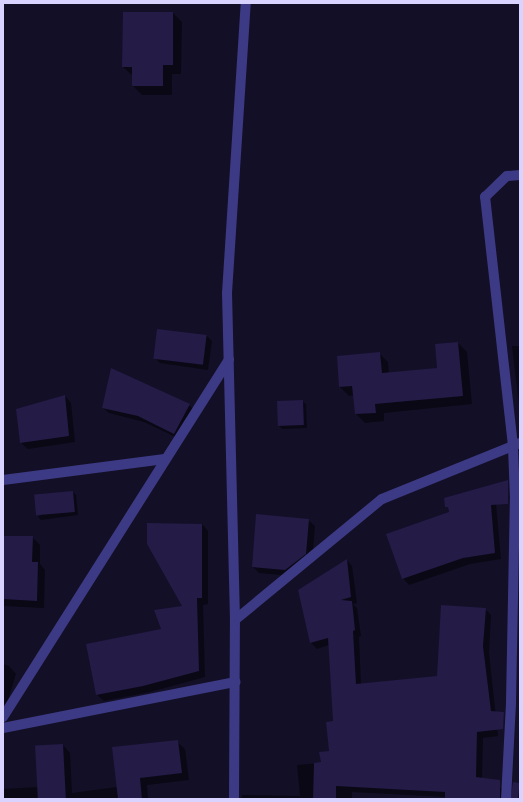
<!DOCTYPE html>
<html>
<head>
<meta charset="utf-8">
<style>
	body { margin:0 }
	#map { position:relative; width:523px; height:802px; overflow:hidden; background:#130f26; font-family:"Alegreya Sans",sans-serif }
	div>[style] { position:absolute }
	.shadow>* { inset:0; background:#0007 }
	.building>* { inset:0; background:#241b47; transform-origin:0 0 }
	.minor>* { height:10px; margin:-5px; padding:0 5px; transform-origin:5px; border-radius:5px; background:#3d3a85 }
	span { translate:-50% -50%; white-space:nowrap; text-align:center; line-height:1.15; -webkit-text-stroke:3.5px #130f26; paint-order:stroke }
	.frame { position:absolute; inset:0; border:4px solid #d9d4ff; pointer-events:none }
</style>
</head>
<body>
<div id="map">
	<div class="shadow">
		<i style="clip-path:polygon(173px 13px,182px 22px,181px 74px,172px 74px,172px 95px,142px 95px,133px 86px,133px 76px,123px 67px)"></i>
		<i style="clip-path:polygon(207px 336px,212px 341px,208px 370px,160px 363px,155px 358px)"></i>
		<i style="clip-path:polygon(458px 343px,467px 352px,472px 404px,384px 413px,384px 421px,365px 423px,356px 414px,354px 395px,349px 396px,340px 387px,338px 357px,379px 353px,388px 362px,389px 374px,438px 369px)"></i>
		<i style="clip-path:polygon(512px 346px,520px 346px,520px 413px)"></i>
		<i style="clip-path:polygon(65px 396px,71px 403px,75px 442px,28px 449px,21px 443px,17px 410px)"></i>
		<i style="clip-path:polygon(302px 401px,306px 404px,307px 428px,282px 429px,279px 426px,278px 402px)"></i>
		<i style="clip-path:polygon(189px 405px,195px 411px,180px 439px,144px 422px,109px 413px,103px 408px)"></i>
		<i style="clip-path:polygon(73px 492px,76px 495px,78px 515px,41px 520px,38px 517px)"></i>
		<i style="clip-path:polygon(495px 493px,501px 559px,470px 564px,409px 585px,403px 578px,450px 513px)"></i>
		<i style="clip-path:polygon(308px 520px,315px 526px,312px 560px,292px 576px,259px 573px,253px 567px)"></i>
		<i style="clip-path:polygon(202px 524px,208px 531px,208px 604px,203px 605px,205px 677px,150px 692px,104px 701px,97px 695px,184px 607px)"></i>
		<i style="clip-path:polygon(3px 537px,32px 537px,40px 545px,40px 564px,45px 570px,44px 608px,3px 606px)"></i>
		<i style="clip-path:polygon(347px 560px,352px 566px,357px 603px,353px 604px,357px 608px,361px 636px,359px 637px,361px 685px,438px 677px,485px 609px,491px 615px,489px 653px,498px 736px,483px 738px,482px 779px,500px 787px,506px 793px,506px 799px,446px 799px,446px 797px,352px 792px,352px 799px,242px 799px,242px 795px,300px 796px,297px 765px,322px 763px,331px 752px,334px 722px,329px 645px,317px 649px,311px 643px,299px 590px)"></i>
		<i style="clip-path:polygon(3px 664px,9px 666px,16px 674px,4px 713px,3px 712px)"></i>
		<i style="clip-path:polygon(177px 742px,185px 749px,189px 780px,147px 785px,148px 799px,3px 799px,3px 789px,38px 787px,63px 745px,70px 753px,72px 793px,117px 787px)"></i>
	</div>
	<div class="building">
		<i style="clip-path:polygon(123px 12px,173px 12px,173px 65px,163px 65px,163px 86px,132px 86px,132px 67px,122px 67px)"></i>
		<i style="left:157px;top:329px;width:50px;height:30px;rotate:7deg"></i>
		<i style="clip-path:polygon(458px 342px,463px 396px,375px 404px,376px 413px,355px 414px,352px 386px,339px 387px,337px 356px,380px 352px,382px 373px,437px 368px,435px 344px)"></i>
		<i style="clip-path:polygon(111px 368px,190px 404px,174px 434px,138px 416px,102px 408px)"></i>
		<i style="clip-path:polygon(65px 395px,69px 436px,20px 443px,16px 409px)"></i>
		<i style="left:303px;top:400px;width:25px;height:26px;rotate:88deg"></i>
		<i style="clip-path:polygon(508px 480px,508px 504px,491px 505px,495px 553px,463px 558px,402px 579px,386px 534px,449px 512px,448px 507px,445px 507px,444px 498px)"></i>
		<i style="left:73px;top:491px;width:21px;height:39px;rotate:85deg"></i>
		<i style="clip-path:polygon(256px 514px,309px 519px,306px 554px,285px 570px,252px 567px)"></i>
		<i style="clip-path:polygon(147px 523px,202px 524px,202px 598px,197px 598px,199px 671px,143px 686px,96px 695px,86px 644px,161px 629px,154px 610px,182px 606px,147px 544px)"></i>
		<i style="clip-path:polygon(3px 536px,33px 536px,32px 562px,38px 562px,37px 601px,3px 599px)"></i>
		<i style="clip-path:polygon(347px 559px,351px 597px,341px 600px,352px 601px,355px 630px,353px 631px,356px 684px,437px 676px,441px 605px,486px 608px,483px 646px,491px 711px,504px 712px,503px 729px,477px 732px,476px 777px,500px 780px,500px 799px,445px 799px,445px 792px,336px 786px,336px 799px,313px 799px,314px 763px,321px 762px,319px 752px,329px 751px,326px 722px,333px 721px,328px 638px,310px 643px,298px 590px)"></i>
		<i style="clip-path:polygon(178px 740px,182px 773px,140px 778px,142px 799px,118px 799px,112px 747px)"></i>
		<i style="left:63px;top:744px;width:55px;height:28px;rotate:87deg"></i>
		<i style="left:513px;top:782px;width:7px;height:17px;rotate:8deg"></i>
	</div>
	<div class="minor">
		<i style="left:3px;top:480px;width:163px;rotate:-7.4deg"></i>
		<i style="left:235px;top:620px;width:190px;rotate:-39.5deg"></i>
		<i style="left:382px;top:499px;width:149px;rotate:-22.1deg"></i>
		<i style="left:3px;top:717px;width:423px;rotate:-57.7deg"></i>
		<i style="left:3px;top:728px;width:237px;rotate:-11.2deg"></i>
		<i style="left:234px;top:799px;width:179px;rotate:-89.7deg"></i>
		<i style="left:235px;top:620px;width:327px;rotate:-91.4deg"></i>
		<i style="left:227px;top:293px;width:291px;rotate:-86.3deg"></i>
		<i style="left:506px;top:799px;width:97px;rotate:-87deg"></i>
		<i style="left:511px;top:702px;width:203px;rotate:-88.9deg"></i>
		<i style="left:515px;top:499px;width:53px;rotate:-92.2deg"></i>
		<i style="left:513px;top:446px;width:251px;rotate:-96.4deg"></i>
		<i style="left:485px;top:197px;width:30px;rotate:-44deg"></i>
		<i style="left:507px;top:176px;width:13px;rotate:-4deg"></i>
	</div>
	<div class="frame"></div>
</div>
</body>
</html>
